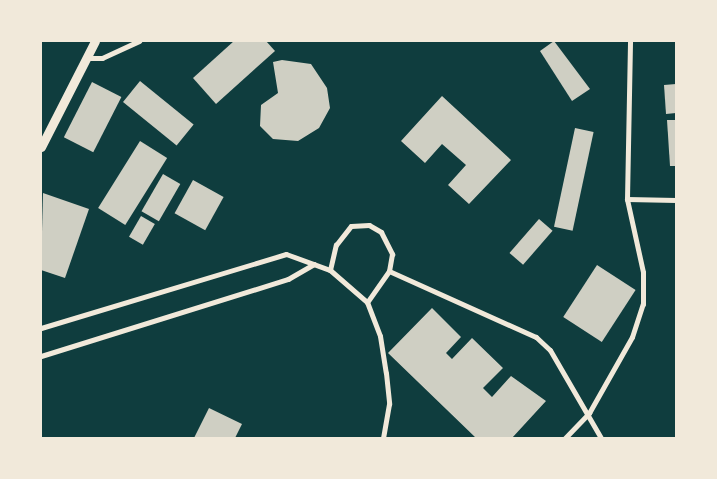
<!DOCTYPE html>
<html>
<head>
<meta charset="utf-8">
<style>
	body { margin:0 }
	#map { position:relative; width:717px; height:479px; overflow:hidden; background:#0f3d3e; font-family:"Libre Baskerville",serif }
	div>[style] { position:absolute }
	.building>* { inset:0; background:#cfcfc3; transform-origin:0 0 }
	.minor>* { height:5px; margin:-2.5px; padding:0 2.5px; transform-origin:2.5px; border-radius:2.5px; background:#f1e9da }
	.tertiary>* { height:9px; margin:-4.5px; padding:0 4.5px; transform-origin:4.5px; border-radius:4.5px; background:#f1e9da }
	span { translate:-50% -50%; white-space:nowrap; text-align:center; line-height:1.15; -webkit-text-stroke:5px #f1e9da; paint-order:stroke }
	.frame { position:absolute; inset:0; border:42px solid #f1e9da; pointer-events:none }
</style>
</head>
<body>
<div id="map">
	<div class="building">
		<i style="clip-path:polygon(234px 41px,266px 41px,275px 51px,216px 104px,193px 78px)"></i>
		<i style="clip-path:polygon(554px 41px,590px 89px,572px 101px,540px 51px)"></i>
		<i style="clip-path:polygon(282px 60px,311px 64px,327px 88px,330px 108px,319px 128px,298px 141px,273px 139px,260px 126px,261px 105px,278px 93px,273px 62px)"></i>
		<i style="left:140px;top:81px;width:69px;height:27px;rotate:39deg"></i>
		<i style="left:92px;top:82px;width:33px;height:62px;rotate:27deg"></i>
		<i style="clip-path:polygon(676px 84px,676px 113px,666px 114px,664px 85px)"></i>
		<i style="clip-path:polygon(442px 96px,511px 160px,469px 204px,448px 185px,466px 165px,442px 144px,425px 163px,401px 141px)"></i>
		<i style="clip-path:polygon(667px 120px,676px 120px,676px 166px,670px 166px)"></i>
		<i style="left:575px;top:128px;width:19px;height:101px;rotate:12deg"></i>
		<i style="left:140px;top:141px;width:32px;height:79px;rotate:32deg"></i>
		<i style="left:163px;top:174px;width:20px;height:43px;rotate:30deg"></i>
		<i style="left:193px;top:180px;width:35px;height:38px;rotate:29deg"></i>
		<i style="clip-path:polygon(43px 193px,89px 209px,65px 278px,41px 270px)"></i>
		<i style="left:141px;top:216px;width:16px;height:24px;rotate:30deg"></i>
		<i style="left:539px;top:219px;width:18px;height:45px;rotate:41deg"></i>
		<i style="left:597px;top:265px;width:46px;height:62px;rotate:33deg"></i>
		<i style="clip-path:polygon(432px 308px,461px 337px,446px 353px,452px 359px,472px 338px,503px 368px,483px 388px,492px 397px,511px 376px,546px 401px,512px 438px,476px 438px,388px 353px)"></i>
		<i style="clip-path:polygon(209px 408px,242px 424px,235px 438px,194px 438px)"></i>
	</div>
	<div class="minor">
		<i style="left:85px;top:58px;width:17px"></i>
		<i style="left:102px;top:58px;width:41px;rotate:-24.7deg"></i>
		<i style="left:627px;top:199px;width:49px;rotate:1.2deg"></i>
		<i style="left:330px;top:270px;width:26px;rotate:-77deg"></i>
		<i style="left:336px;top:245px;width:24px;rotate:-52deg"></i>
		<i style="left:351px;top:226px;width:18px;rotate:-3deg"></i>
		<i style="left:369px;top:225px;width:14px;rotate:30deg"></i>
		<i style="left:381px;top:232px;width:25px;rotate:63deg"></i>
		<i style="left:392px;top:254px;width:17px;rotate:100deg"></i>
		<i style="left:389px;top:271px;width:38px;rotate:125deg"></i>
		<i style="left:389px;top:271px;width:161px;rotate:24.2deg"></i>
		<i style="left:536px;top:337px;width:19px;rotate:43deg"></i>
		<i style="left:550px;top:350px;width:102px;rotate:59.9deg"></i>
		<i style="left:41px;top:328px;width:256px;rotate:-16.8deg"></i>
		<i style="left:286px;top:254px;width:47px;rotate:20deg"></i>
		<i style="left:330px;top:270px;width:49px;rotate:40.9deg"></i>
		<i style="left:367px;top:302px;width:36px;rotate:69deg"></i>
		<i style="left:380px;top:336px;width:37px;rotate:81deg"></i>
		<i style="left:386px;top:373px;width:31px;rotate:84deg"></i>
		<i style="left:389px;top:404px;width:35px;rotate:100deg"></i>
		<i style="left:41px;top:356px;width:259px;rotate:-17.3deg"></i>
		<i style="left:288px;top:279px;width:30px;rotate:-30deg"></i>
		<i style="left:565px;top:438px;width:35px;rotate:-46deg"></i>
		<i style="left:589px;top:413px;width:87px;rotate:-60.5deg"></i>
		<i style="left:632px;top:337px;width:35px;rotate:-72deg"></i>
		<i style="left:643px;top:304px;width:32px;rotate:-90deg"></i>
		<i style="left:643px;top:272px;width:75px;rotate:-102.4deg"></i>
		<i style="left:627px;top:199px;width:158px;rotate:-88.9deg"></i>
	</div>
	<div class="tertiary">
		<i style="left:41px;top:147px;width:119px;rotate:-63deg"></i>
	</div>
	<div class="frame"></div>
</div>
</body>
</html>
